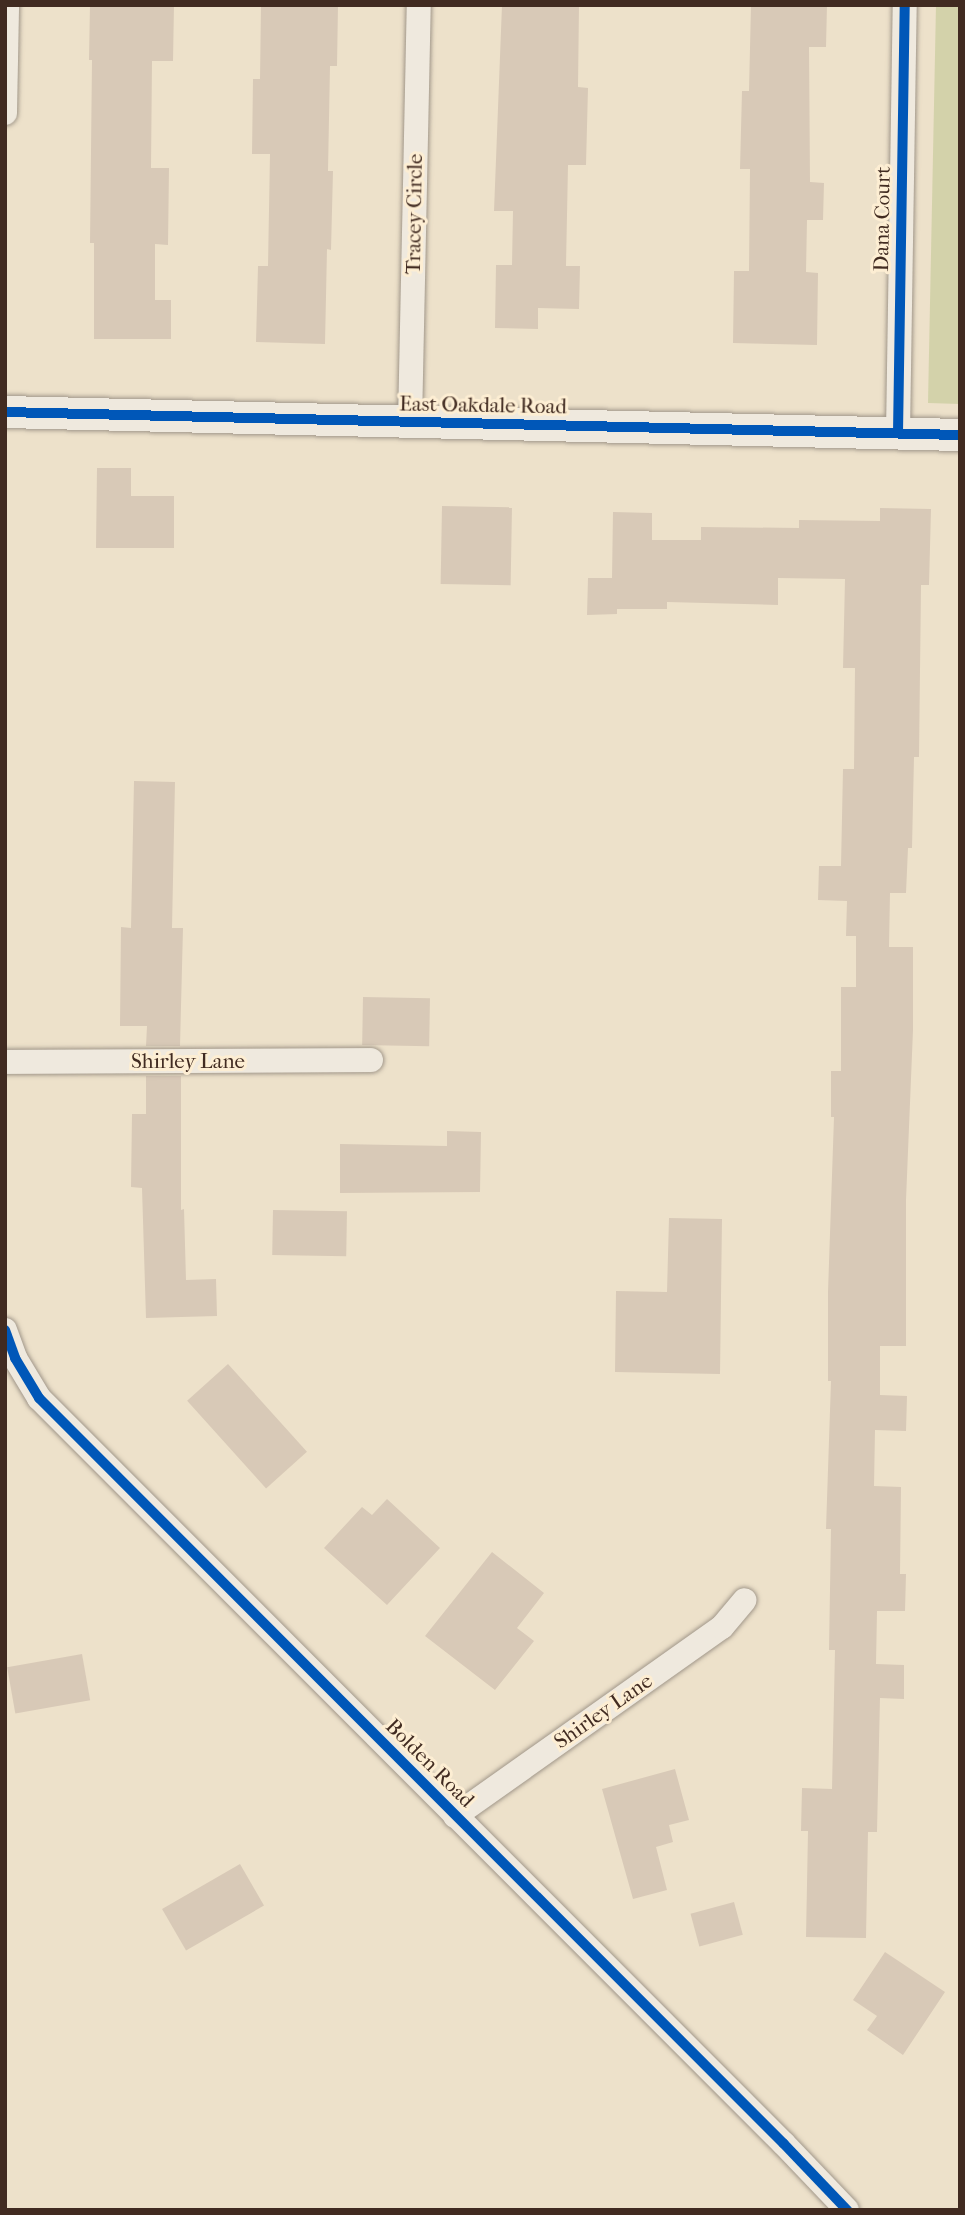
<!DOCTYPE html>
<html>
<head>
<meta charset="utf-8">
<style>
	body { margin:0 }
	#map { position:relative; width:965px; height:2215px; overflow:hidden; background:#ede1ca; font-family:"IM FELL French Canon",serif }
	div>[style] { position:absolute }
	.green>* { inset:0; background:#d3d2aa }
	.building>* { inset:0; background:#d8c9b7; transform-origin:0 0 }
	.roads { filter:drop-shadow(0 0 2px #a1978a) drop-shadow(0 0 2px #a1978a) }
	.minor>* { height:24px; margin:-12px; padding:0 12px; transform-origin:12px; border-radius:12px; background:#efe9de }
	.tertiary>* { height:32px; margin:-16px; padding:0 16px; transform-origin:16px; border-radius:16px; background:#efe9de }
	.cycleway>* { height:10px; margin:-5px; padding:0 5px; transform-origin:5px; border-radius:5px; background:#0057b8 }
	span { translate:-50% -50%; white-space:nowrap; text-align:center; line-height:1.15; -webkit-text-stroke:6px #fdeed3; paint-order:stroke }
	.street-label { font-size:21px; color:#412b21 }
	.frame { position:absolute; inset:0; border:7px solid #412b21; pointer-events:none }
</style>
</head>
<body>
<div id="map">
	<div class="green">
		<i style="clip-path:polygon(936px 5px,960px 5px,960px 404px,928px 403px)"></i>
	</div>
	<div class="building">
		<i style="clip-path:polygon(90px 5px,174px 5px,173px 61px,152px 61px,151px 168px,169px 168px,168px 245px,155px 244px,155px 300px,171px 300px,171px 339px,94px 339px,94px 243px,90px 243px,92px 60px,89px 60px)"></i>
		<i style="clip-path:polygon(261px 5px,338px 5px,337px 66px,330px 66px,328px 171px,333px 171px,331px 250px,327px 249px,325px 344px,256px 342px,258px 266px,268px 266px,270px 154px,252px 154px,253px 79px,260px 79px)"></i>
		<i style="clip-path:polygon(502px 5px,579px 5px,578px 87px,588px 88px,586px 165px,568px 165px,566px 266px,580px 266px,579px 309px,538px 308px,538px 329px,495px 328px,496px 265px,512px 265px,513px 211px,494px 211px)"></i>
		<i style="clip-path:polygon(751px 5px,827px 5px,826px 47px,809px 47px,810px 182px,824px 183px,823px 220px,807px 220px,806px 272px,818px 273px,817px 345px,733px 343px,734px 271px,749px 271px,750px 169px,740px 169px,742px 91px,749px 91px)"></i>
		<i style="clip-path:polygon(97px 468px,131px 468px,131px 496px,174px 496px,174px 548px,96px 548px)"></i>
		<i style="left:442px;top:506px;width:70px;height:78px;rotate:1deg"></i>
		<i style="clip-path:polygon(880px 508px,931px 509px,929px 585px,921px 585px,919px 757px,914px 757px,912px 848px,908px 848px,906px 893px,890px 893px,889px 947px,913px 947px,913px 1030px,906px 1200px,906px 1346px,880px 1346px,880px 1395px,907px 1396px,906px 1431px,875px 1430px,874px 1486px,901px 1487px,900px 1574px,906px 1574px,905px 1611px,877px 1611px,876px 1664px,904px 1665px,904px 1699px,880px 1698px,877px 1832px,868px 1832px,866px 1938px,806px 1937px,808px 1831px,801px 1831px,802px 1788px,832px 1789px,835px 1650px,829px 1650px,831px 1529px,826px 1529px,831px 1381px,828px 1381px,828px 1292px,834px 1117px,831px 1117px,831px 1071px,841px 1071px,841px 987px,856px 987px,856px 936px,846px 936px,847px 901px,818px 900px,819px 866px,841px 866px,843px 769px,854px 769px,855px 668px,843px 668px,845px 579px,778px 578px,778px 605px,667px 602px,667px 609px,617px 609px,617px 614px,587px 615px,588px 578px,612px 578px,613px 512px,652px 513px,652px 540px,701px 540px,701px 527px,799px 528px,799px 520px,880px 521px)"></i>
		<i style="clip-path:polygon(134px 781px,175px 782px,172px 928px,183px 928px,180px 1046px,146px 1046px,147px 1026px,120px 1026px,121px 927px,131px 928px)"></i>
		<i style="left:363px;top:997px;width:67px;height:48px;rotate:1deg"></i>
		<i style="clip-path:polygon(146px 1076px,181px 1076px,181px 1210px,184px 1209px,186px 1280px,216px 1279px,217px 1316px,146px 1318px,142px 1188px,131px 1187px,132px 1114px,146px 1114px)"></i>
		<i style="clip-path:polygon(447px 1131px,481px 1132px,480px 1192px,340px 1193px,340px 1144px,447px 1146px)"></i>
		<i style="left:273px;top:1210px;width:74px;height:45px;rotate:1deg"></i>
		<i style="clip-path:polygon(669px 1218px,722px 1219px,720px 1374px,615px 1372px,616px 1291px,667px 1292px)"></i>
		<i style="left:228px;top:1364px;width:118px;height:55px;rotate:48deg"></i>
		<i style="clip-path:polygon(387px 1499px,440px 1548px,387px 1605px,324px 1548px,362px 1507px,372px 1515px)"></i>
		<i style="clip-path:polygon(492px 1552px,544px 1593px,517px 1628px,534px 1641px,495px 1690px,425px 1636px)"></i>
		<i style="left:82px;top:1654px;width:47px;height:76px;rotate:80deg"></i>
		<i style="clip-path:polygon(675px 1769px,689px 1820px,669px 1825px,673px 1842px,656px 1847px,667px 1890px,633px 1899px,602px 1789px)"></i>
		<i style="left:240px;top:1864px;width:48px;height:90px;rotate:60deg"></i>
		<i style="left:734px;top:1902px;width:34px;height:45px;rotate:75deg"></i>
		<i style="clip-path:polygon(885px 1952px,945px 1992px,903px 2055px,867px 2030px,877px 2016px,853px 2000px)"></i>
	</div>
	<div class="roads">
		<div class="minor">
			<i style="left:5px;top:113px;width:108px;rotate:-88.9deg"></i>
			<i style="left:410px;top:423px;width:418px;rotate:-88.8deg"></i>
			<i style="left:898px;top:433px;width:428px;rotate:-89.1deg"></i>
			<i style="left:5px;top:1062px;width:366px;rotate:-0.3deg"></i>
			<i style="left:5px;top:1330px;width:30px;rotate:70deg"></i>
			<i style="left:15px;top:1358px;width:47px;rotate:59deg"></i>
			<i style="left:39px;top:1398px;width:1054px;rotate:45.04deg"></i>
			<i style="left:784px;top:2144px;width:91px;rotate:46.3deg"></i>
			<i style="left:455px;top:1816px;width:327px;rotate:-35.3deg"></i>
			<i style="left:722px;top:1627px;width:35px;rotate:-50deg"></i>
		</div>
		<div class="tertiary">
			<i style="left:5px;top:412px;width:955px;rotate:1.38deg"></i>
		</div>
	</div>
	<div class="cycleway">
		<i style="left:5px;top:412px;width:955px;rotate:1.38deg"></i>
		<i style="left:898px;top:433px;width:428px;rotate:-89.1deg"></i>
		<i style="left:5px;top:1330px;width:30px;rotate:70deg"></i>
		<i style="left:15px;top:1358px;width:47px;rotate:59deg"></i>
		<i style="left:39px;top:1398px;width:1054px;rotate:45.04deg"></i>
		<i style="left:784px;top:2144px;width:91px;rotate:46.3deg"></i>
	</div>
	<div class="street-label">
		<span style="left:414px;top:214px;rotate:-89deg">Tracey Circle</span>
		<span style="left:882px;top:219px;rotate:-89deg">Dana Court</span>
		<span style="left:483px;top:405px;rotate:1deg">East Oakdale Road</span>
		<span style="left:188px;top:1061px">Shirley Lane</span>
		<span style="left:603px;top:1711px;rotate:-35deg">Shirley Lane</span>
		<span style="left:430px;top:1763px;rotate:45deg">Bolden Road</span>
	</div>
	<div class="frame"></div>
</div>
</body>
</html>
